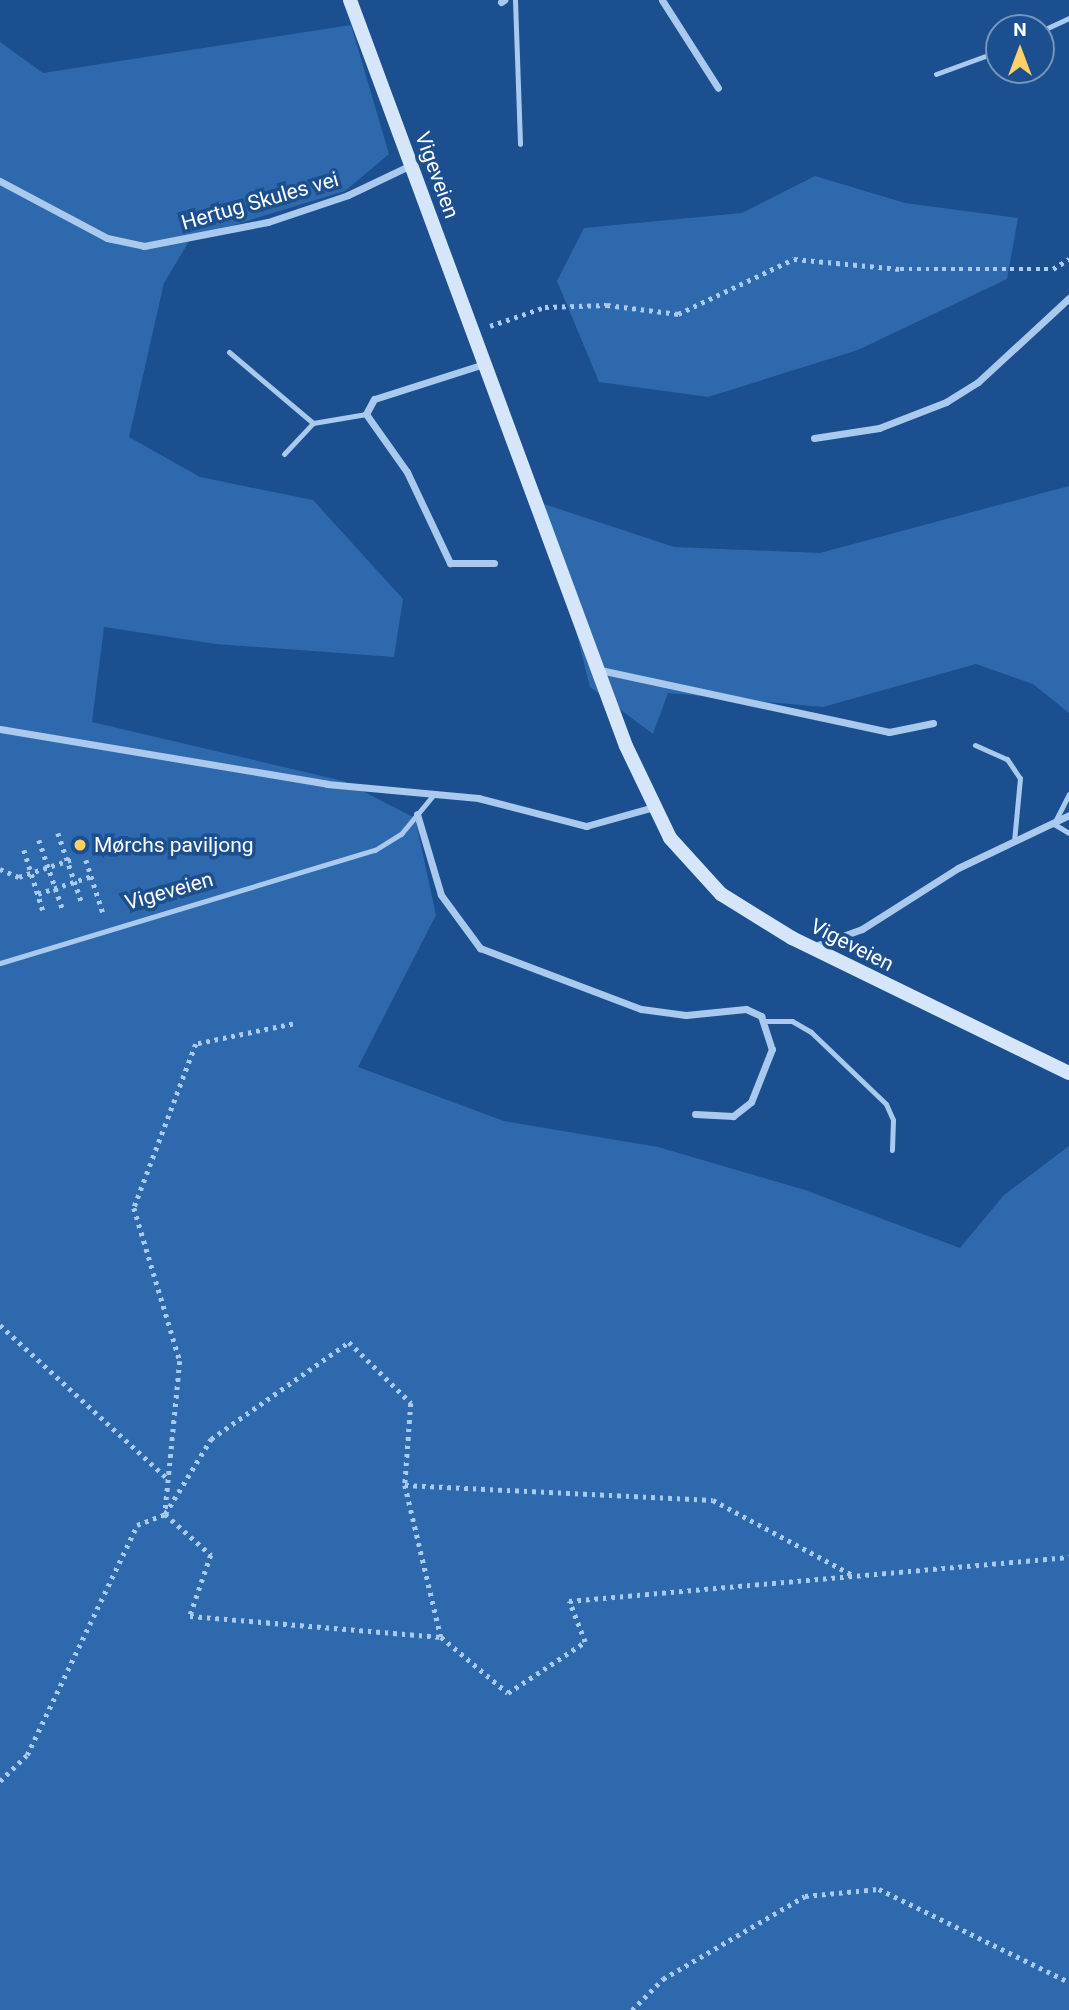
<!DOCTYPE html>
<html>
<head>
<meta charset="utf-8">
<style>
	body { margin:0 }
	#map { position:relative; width:1069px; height:2010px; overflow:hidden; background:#1b4f8f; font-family:Roboto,sans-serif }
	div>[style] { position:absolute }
	.green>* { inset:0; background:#2e69ad }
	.path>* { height:4.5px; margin-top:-2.25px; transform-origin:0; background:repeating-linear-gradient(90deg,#a9c9ee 0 3.5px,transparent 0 8.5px) }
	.lane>* { height:5px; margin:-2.5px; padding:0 2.5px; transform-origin:2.5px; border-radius:2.5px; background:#a9c9ee }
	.street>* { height:7px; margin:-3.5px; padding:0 3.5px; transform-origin:3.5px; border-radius:3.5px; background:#a9c9ee }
	.secondary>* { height:14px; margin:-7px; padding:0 7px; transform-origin:7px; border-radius:7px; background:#d6e6fa }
	.dots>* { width:19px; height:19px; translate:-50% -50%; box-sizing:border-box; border:4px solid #1b4f8f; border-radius:50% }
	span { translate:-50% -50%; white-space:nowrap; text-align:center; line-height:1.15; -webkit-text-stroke:7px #1b4f8f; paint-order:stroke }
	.street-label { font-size:21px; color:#fff }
	.poi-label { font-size:21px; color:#fff }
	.left { translate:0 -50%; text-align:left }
	.north { position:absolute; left:985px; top:14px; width:70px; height:70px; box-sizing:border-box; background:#1b4f8f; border:2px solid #7695bc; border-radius:50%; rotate:0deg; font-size:19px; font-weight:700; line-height:28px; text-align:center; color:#fff }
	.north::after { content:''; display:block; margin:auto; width:24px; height:32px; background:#ffd166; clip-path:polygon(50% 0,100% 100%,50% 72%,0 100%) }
</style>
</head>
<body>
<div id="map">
	<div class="green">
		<i style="clip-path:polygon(351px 25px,389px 154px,345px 191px,191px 238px,164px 283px,129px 437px,200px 477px,313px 500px,403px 599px,394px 657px,216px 644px,104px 627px,92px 722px,343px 781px,415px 818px,436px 915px,358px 1067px,504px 1121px,658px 1147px,805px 1190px,960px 1248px,1004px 1195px,1069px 1146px,1069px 2010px,0 2010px,0 42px,43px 73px)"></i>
		<i style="clip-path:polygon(815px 176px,905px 203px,1018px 218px,1007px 279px,858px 350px,708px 397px,599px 382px,557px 281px,584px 228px,742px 213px)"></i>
		<i style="clip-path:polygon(1069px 486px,1069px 713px,1033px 684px,976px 664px,823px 707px,668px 693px,653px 734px,590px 687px,544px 504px,674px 547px,820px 553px)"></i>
	</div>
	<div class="path">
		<i style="left:490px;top:326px;width:58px;rotate:-19.1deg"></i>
		<i style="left:545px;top:307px;width:62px;rotate:-1.8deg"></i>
		<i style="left:607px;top:305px;width:72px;rotate:7.2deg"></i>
		<i style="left:678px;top:314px;width:128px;rotate:-25.4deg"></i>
		<i style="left:794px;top:259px;width:106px;rotate:5.4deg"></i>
		<i style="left:900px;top:269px;width:153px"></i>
		<i style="left:1053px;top:269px;width:19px;rotate:-32deg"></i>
		<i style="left:58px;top:833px;width:74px;rotate:71.1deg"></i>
		<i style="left:39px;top:840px;width:74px;rotate:71.1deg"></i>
		<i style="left:24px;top:850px;width:67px;rotate:72.6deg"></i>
		<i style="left:86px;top:860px;width:59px;rotate:72.2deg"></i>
		<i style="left:0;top:869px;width:21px;rotate:23deg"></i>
		<i style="left:19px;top:877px;width:57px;rotate:-18.4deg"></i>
		<i style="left:38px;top:894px;width:57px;rotate:-18.4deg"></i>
		<i style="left:293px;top:1024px;width:99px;rotate:168.3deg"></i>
		<i style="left:196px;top:1044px;width:175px;rotate:110.7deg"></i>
		<i style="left:134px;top:1208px;width:160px;rotate:73.3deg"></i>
		<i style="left:180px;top:1361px;width:154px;rotate:95.6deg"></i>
		<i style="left:165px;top:1514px;width:62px;rotate:41.7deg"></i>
		<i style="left:211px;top:1555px;width:65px;rotate:109deg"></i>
		<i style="left:190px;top:1616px;width:252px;rotate:4.8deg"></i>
		<i style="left:441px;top:1637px;width:87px;rotate:39.9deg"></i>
		<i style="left:508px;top:1693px;width:92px;rotate:-33.5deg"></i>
		<i style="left:585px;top:1642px;width:44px;rotate:-111.3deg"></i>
		<i style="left:569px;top:1601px;width:502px;rotate:-5.03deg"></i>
		<i style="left:0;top:1325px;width:228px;rotate:42.5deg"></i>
		<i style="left:405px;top:1485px;width:156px;rotate:76.7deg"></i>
		<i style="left:0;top:1781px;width:37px;rotate:-44deg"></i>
		<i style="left:27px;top:1755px;width:255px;rotate:-64.4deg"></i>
		<i style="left:137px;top:1525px;width:30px;rotate:-21deg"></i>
		<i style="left:165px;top:1514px;width:88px;rotate:-58.5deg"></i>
		<i style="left:211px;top:1439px;width:169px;rotate:-35.1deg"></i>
		<i style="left:349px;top:1342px;width:87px;rotate:44.5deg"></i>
		<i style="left:411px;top:1403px;width:82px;rotate:94.2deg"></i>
		<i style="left:405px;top:1485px;width:308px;rotate:2.8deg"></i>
		<i style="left:713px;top:1500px;width:160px;rotate:28.3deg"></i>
		<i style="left:632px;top:2010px;width:44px;rotate:-45deg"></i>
		<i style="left:663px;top:1979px;width:164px;rotate:-30.3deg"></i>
		<i style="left:805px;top:1896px;width:74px;rotate:-5.4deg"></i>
		<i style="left:879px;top:1889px;width:212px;rotate:26.1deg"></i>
	</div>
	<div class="lane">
		<i style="left:515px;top:0;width:144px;rotate:88deg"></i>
		<i style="left:1041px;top:31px;width:31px;rotate:-25deg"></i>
		<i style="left:936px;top:74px;width:67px;rotate:-20.1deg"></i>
		<i style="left:229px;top:352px;width:110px;rotate:40.2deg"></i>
		<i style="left:284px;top:454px;width:42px;rotate:-46.9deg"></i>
		<i style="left:313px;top:423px;width:54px;rotate:-9.6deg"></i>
		<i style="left:975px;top:745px;width:35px;rotate:24deg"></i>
		<i style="left:1007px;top:759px;width:23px;rotate:56deg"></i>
		<i style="left:1020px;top:778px;width:63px;rotate:95.4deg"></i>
		<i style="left:1069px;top:794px;width:34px;rotate:117deg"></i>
		<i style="left:1054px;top:824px;width:17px;rotate:31deg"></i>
		<i style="left:0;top:963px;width:392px;rotate:-16.8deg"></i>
		<i style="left:375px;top:850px;width:31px;rotate:-32deg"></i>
		<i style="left:401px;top:834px;width:53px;rotate:-50.3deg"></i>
		<i style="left:765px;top:1021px;width:27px"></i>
		<i style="left:792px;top:1021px;width:22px;rotate:30deg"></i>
		<i style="left:811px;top:1032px;width:104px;rotate:43.8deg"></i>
		<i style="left:886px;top:1104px;width:17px;rotate:66deg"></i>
		<i style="left:893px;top:1120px;width:30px;rotate:92deg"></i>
	</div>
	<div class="street">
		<i style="left:662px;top:0;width:104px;rotate:57.5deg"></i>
		<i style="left:501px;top:2px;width:4px;rotate:-34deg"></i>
		<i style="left:0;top:181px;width:121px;rotate:28deg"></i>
		<i style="left:107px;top:238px;width:38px;rotate:12deg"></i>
		<i style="left:144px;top:246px;width:126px;rotate:-11deg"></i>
		<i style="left:268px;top:222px;width:84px;rotate:-18.6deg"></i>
		<i style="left:348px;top:195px;width:70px;rotate:-25.5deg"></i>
		<i style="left:484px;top:364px;width:115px;rotate:162.3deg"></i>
		<i style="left:374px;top:399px;width:17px;rotate:118deg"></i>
		<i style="left:366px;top:414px;width:71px;rotate:54.7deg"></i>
		<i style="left:407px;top:472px;width:101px;rotate:64.7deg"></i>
		<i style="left:450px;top:563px;width:44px"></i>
		<i style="left:814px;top:438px;width:66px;rotate:-8.7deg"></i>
		<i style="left:879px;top:428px;width:72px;rotate:-21.2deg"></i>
		<i style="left:946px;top:402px;width:38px;rotate:-32deg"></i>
		<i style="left:978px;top:382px;width:124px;rotate:-42.7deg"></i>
		<i style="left:600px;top:670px;width:296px;rotate:12.1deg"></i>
		<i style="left:889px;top:732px;width:45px;rotate:-11.6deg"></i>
		<i style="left:0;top:729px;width:332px;rotate:9.5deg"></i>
		<i style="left:327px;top:784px;width:152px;rotate:5.3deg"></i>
		<i style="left:478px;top:798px;width:112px;rotate:14.5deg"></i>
		<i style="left:586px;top:826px;width:71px;rotate:-15.6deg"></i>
		<i style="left:417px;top:814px;width:84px;rotate:73.5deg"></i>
		<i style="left:441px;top:895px;width:66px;rotate:53.7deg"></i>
		<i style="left:480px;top:948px;width:172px;rotate:20.8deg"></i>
		<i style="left:641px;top:1009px;width:45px;rotate:7.6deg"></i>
		<i style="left:686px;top:1015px;width:60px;rotate:-5.7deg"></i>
		<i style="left:746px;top:1009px;width:17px;rotate:25deg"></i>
		<i style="left:761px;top:1016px;width:35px;rotate:72deg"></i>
		<i style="left:772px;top:1049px;width:57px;rotate:111.6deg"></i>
		<i style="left:751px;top:1102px;width:23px;rotate:142deg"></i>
		<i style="left:733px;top:1116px;width:38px;rotate:-177deg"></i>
		<i style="left:815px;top:946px;width:50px;rotate:-19.9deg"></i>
		<i style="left:862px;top:929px;width:114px;rotate:-32.4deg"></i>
		<i style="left:958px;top:868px;width:123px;rotate:-25.5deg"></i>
	</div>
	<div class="secondary">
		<i style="left:350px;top:0;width:795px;rotate:69.7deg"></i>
		<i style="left:626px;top:746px;width:102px;rotate:64.4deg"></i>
		<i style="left:670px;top:838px;width:76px;rotate:47.7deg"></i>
		<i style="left:721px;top:894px;width:84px;rotate:31.8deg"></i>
		<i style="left:792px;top:938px;width:308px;rotate:26deg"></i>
	</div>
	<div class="dots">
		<i style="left:80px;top:845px;background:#ffd166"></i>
	</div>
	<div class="street-label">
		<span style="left:437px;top:175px;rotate:70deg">Vigeveien</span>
		<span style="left:260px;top:201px;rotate:-16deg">Hertug Skules vei</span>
		<span style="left:169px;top:891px;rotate:-16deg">Vigeveien</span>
		<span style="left:852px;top:945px;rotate:27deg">Vigeveien</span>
	</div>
	<div class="poi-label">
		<span class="left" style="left:94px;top:845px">Mørchs paviljong</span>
	</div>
	<div class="north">N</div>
</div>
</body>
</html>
